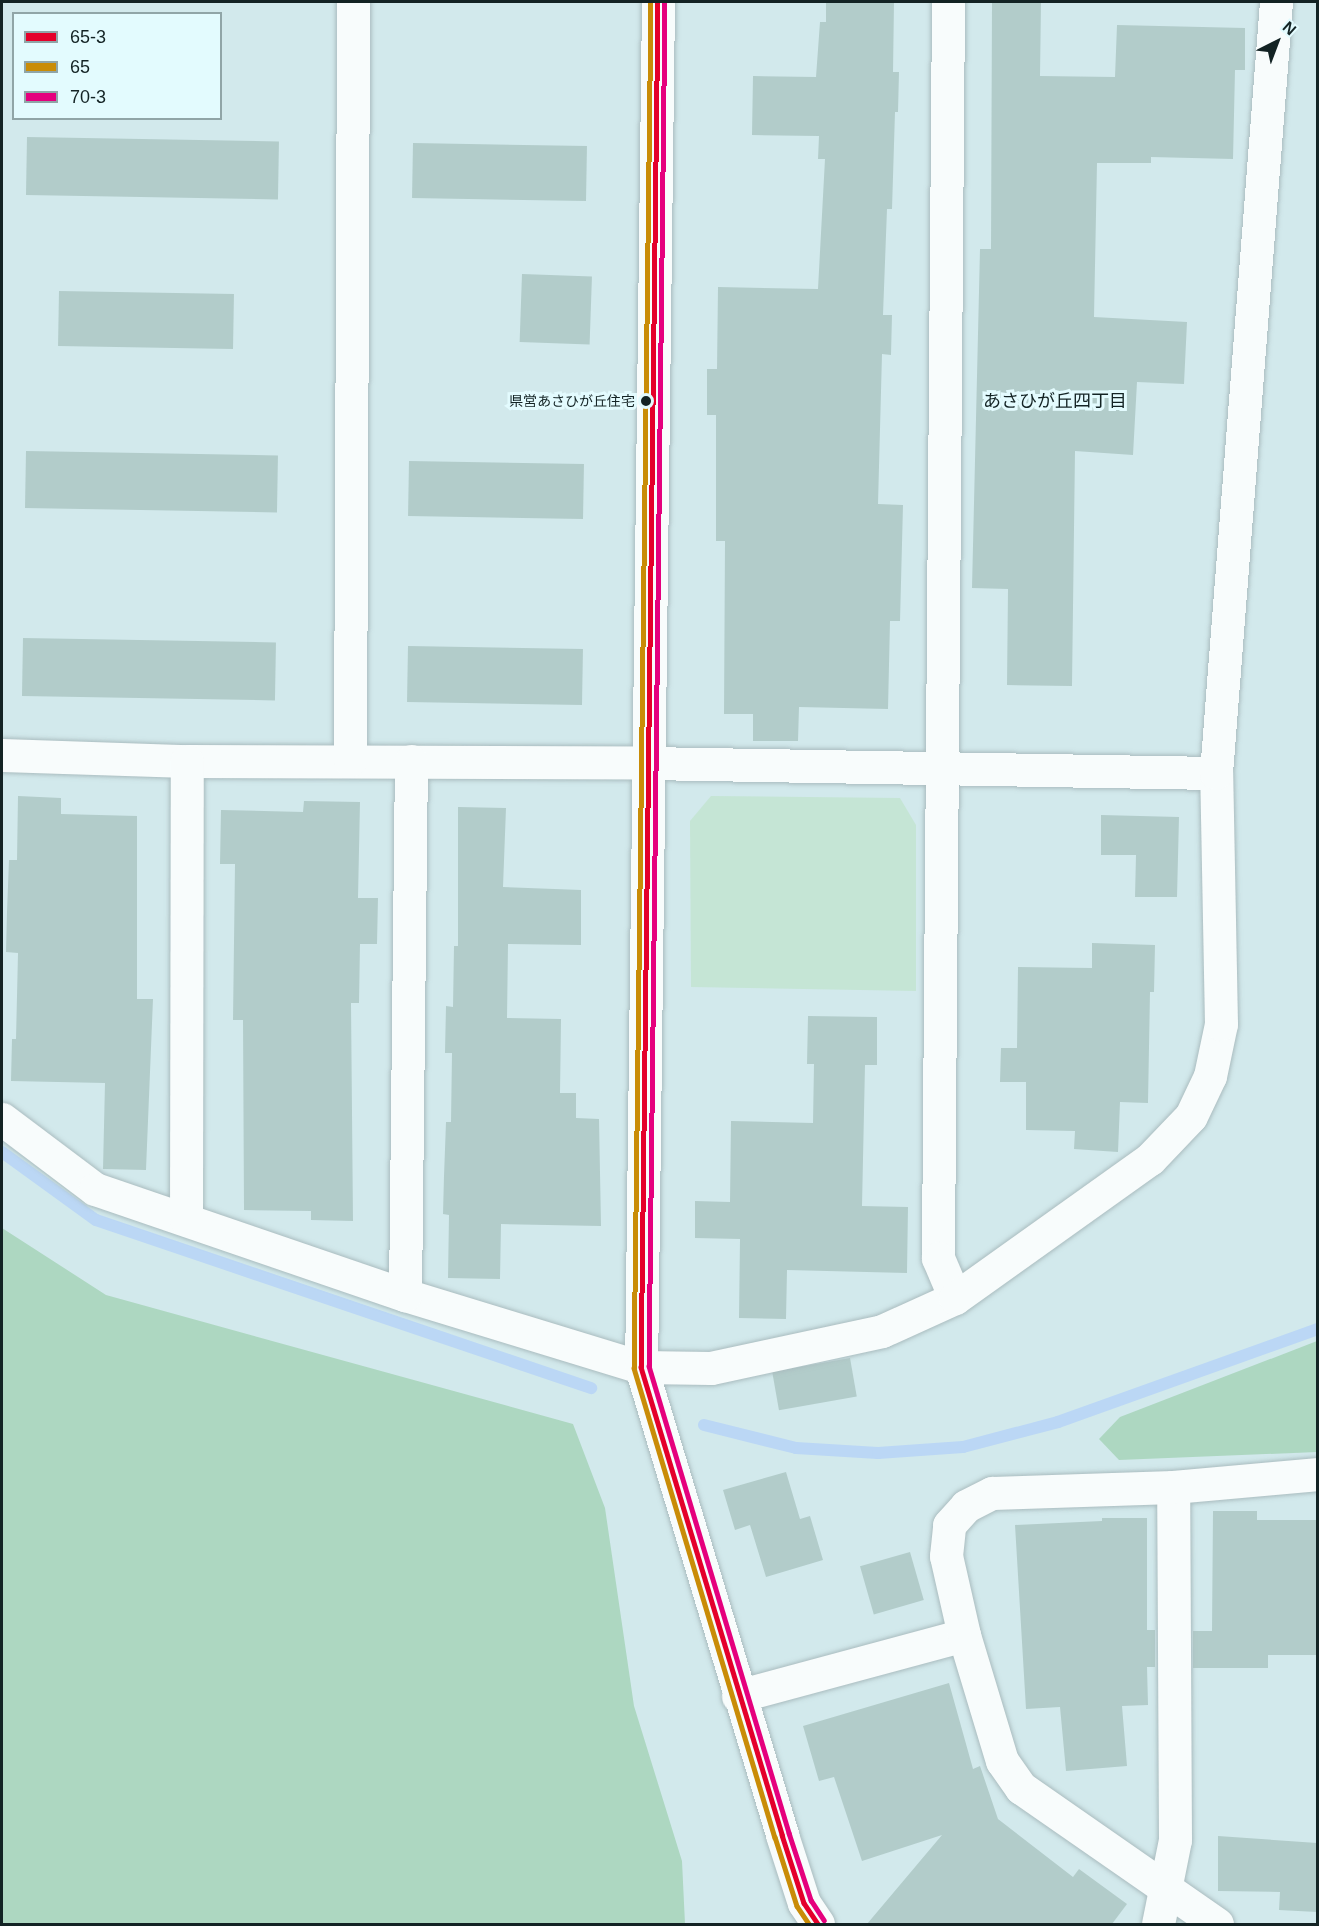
<!DOCTYPE html>
<html>
<head>
<meta charset="utf-8">
<style>
	body { margin:0 }
	#map { position:relative; width:1319px; height:1926px; overflow:hidden; background:#d2e9ec; font-family:Arial,"Noto Sans JP",sans-serif }
	div>[style] { position:absolute }
	.green>* { inset:0; background:#c5e5d5 }
	.forest>* { inset:0; background:#add7c1 }
	.stream>* { height:12px; margin:-6px; padding:0 6px; transform-origin:6px; border-radius:6px; background:#bbd7f5 }
	.building>* { inset:0; background:#b2ccca; transform-origin:0 0 }
	.roads { filter:drop-shadow(0 0 2px #aabcbf) drop-shadow(0 0 2px #aabcbf) }
	.street>* { height:33px; margin:-16.5px; padding:0 16.5px; transform-origin:16.5px; border-radius:16.5px; background:#f8fcfc }
	.secondary>* { height:33px; margin:-16.5px; padding:0 16.5px; transform-origin:16.5px; border-radius:16.5px; background:#f8fcfc }
	.bus-1>* { height:4.5px; margin:-2.25px; padding:0 2.25px; transform-origin:2.25px; border-radius:2.25px; background:#e4002b }
	.bus-2>* { height:4.5px; margin:-2.25px; padding:0 2.25px; transform-origin:2.25px; border-radius:2.25px; background:#c98c07 }
	.bus-3>* { height:4.5px; margin:-2.25px; padding:0 2.25px; transform-origin:2.25px; border-radius:2.25px; background:#e5007d }
	.dots>* { width:16px; height:16px; translate:-50% -50%; box-sizing:border-box; border:3px solid #e3fbfe; border-radius:50% }
	span { translate:-50% -50%; white-space:nowrap; text-align:center; line-height:1.15; -webkit-text-stroke:6px #e3fbfe; paint-order:stroke }
	.bus-label { font-size:14px; color:#132324 }
	.right { translate:-100% -50%; text-align:right }
	.neighbourhood-label { font-size:18px; color:#132324 }
	.frame { position:absolute; inset:0; border:3px solid #132324; pointer-events:none }
	.legend { position:absolute; left:12px; top:12px; width:210px; height:108px; box-sizing:border-box; background:#e3fbfe; border:2px solid #90a5a7; margin:0; padding:8px 10px; list-style:none; font-size:18px; color:#132324 }
	.legend li { display:flex; align-items:center; gap:12px; height:30px }
	.legend b { width:30px; border:2px solid #90a5a7 }
	.north { position:absolute; left:1247px; top:12px; width:60px; height:60px; -webkit-text-stroke:4px #e3fbfe; paint-order:stroke; rotate:42deg; font-size:16px; font-weight:700; line-height:24px; text-align:center; color:#132324 }
	.north::after { content:''; display:block; margin:auto; width:21px; height:27px; background:#132324; clip-path:polygon(50% 0,100% 100%,50% 72%,0 100%) }
</style>
</head>
<body>
<div id="map">
	<div class="green">
		<i style="clip-path:polygon(711px 796px,900px 798px,916px 825px,916px 991px,691px 987px,690px 821px)"></i>
	</div>
	<div class="forest">
		<i style="clip-path:polygon(2px 1228px,106px 1295px,573px 1424px,605px 1508px,634px 1706px,682px 1861px,685px 1924px,2px 1924px)"></i>
		<i style="clip-path:polygon(1317px 1341px,1317px 1452px,1119px 1460px,1099px 1439px,1120px 1417px)"></i>
	</div>
	<div class="stream">
		<i style="left:2px;top:1152px;width:116px;rotate:35.9deg"></i>
		<i style="left:96px;top:1220px;width:523px;rotate:18.75deg"></i>
		<i style="left:704px;top:1425px;width:95px;rotate:14deg"></i>
		<i style="left:796px;top:1448px;width:82px;rotate:3.5deg"></i>
		<i style="left:878px;top:1453px;width:85px;rotate:-4deg"></i>
		<i style="left:963px;top:1447px;width:98px;rotate:-14.7deg"></i>
		<i style="left:1058px;top:1422px;width:276px;rotate:-19.7deg"></i>
	</div>
	<div class="building">
		<i style="clip-path:polygon(826px 2px,894px 2px,893px 72px,899px 72px,898px 112px,895px 112px,892px 209px,887px 209px,883px 315px,892px 315px,891px 355px,882px 354px,878px 504px,903px 505px,900px 621px,890px 621px,888px 709px,799px 707px,798px 741px,753px 741px,753px 714px,724px 714px,725px 541px,716px 541px,716px 415px,707px 415px,707px 369px,717px 369px,718px 287px,818px 289px,825px 159px,818px 159px,819px 136px,752px 135px,753px 76px,816px 77px,820px 22px,826px 22px)"></i>
		<i style="clip-path:polygon(992px 2px,1041px 2px,1040px 76px,1115px 77px,1117px 25px,1245px 28px,1245px 70px,1235px 70px,1233px 159px,1151px 157px,1151px 163px,1097px 163px,1094px 317px,1187px 322px,1184px 384px,1137px 382px,1133px 455px,1075px 451px,1072px 686px,1007px 685px,1008px 589px,972px 588px,980px 249px,991px 249px)"></i>
		<i style="left:27px;top:137px;width:252px;height:58px;rotate:1deg"></i>
		<i style="left:413px;top:143px;width:174px;height:55px;rotate:1deg"></i>
		<i style="left:522px;top:274px;width:70px;height:68px;rotate:2deg"></i>
		<i style="left:59px;top:291px;width:175px;height:55px;rotate:1deg"></i>
		<i style="left:26px;top:451px;width:252px;height:57px;rotate:1deg"></i>
		<i style="left:409px;top:461px;width:175px;height:55px;rotate:1deg"></i>
		<i style="left:23px;top:638px;width:253px;height:58px;rotate:1deg"></i>
		<i style="left:408px;top:646px;width:175px;height:56px;rotate:1deg"></i>
		<i style="clip-path:polygon(18px 796px,61px 798px,61px 814px,137px 816px,137px 999px,153px 999px,146px 1170px,103px 1169px,105px 1083px,11px 1081px,12px 1039px,16px 1039px,18px 953px,6px 952px,7px 912px,9px 860px,17px 860px)"></i>
		<i style="clip-path:polygon(304px 801px,360px 802px,358px 898px,378px 898px,377px 944px,360px 944px,359px 1003px,351px 1003px,353px 1221px,311px 1220px,311px 1211px,244px 1210px,243px 1020px,233px 1020px,235px 864px,220px 864px,221px 810px,303px 812px)"></i>
		<i style="clip-path:polygon(458px 807px,506px 808px,503px 887px,581px 890px,581px 945px,508px 944px,507px 1018px,561px 1019px,560px 1093px,576px 1093px,576px 1118px,599px 1119px,601px 1226px,501px 1224px,500px 1279px,448px 1278px,449px 1215px,443px 1214px,444px 1176px,446px 1122px,451px 1122px,452px 1053px,445px 1053px,446px 1006px,453px 1007px,454px 946px,458px 946px)"></i>
		<i style="clip-path:polygon(1101px 815px,1179px 817px,1177px 897px,1135px 897px,1136px 855px,1101px 855px)"></i>
		<i style="clip-path:polygon(1092px 943px,1155px 945px,1154px 992px,1150px 992px,1148px 1103px,1120px 1102px,1118px 1152px,1074px 1149px,1075px 1131px,1026px 1130px,1026px 1082px,1000px 1082px,1001px 1048px,1017px 1048px,1018px 967px,1092px 968px)"></i>
		<i style="clip-path:polygon(808px 1016px,877px 1017px,877px 1065px,865px 1065px,862px 1206px,908px 1207px,907px 1273px,787px 1270px,786px 1319px,739px 1318px,740px 1239px,695px 1238px,695px 1201px,730px 1202px,731px 1121px,813px 1123px,814px 1064px,807px 1064px)"></i>
		<i style="left:850px;top:1358px;width:39px;height:79px;rotate:80deg"></i>
		<i style="clip-path:polygon(786px 1472px,800px 1519px,810px 1516px,823px 1560px,766px 1577px,750px 1525px,735px 1530px,723px 1490px)"></i>
		<i style="clip-path:polygon(1213px 1511px,1257px 1511px,1257px 1520px,1317px 1520px,1317px 1655px,1268px 1655px,1268px 1668px,1193px 1668px,1193px 1631px,1212px 1631px)"></i>
		<i style="clip-path:polygon(1102px 1518px,1147px 1518px,1147px 1630px,1155px 1630px,1155px 1667px,1147px 1667px,1148px 1705px,1122px 1706px,1127px 1766px,1066px 1771px,1060px 1707px,1026px 1709px,1015px 1525px,1102px 1521px)"></i>
		<i style="left:910px;top:1552px;width:50px;height:52px;rotate:74deg"></i>
		<i style="clip-path:polygon(949px 1683px,973px 1769px,980px 1766px,998px 1819px,1073px 1877px,1079px 1869px,1127px 1904px,1112px 1924px,867px 1924px,942px 1835px,862px 1861px,834px 1777px,819px 1781px,803px 1726px)"></i>
		<i style="clip-path:polygon(1218px 1836px,1317px 1843px,1317px 1912px,1279px 1910px,1280px 1892px,1218px 1891px)"></i>
	</div>
	<div class="roads">
		<div class="street">
			<i style="left:948px;top:2px;width:1256px;rotate:90.46deg"></i>
			<i style="left:938px;top:1258px;width:43px;rotate:67deg"></i>
			<i style="left:2px;top:755px;width:185px;rotate:1.9deg"></i>
			<i style="left:187px;top:761px;width:460px;rotate:0.2deg"></i>
			<i style="left:647px;top:763px;width:569px;rotate:1.01deg"></i>
			<i style="left:350px;top:760px;width:758px;rotate:-89.77deg"></i>
			<i style="left:2px;top:1119px;width:116px;rotate:37deg"></i>
			<i style="left:95px;top:1189px;width:328px;rotate:18.9deg"></i>
			<i style="left:405px;top:1295px;width:247px;rotate:17deg"></i>
			<i style="left:641px;top:1367px;width:70px;rotate:0.8deg"></i>
			<i style="left:711px;top:1368px;width:175px;rotate:-12.2deg"></i>
			<i style="left:882px;top:1331px;width:80px;rotate:-24.3deg"></i>
			<i style="left:955px;top:1298px;width:239px;rotate:-35.5deg"></i>
			<i style="left:1150px;top:1159px;width:59px;rotate:-46.4deg"></i>
			<i style="left:1191px;top:1116px;width:44px;rotate:-64.6deg"></i>
			<i style="left:1210px;top:1076px;width:53px;rotate:-78.1deg"></i>
			<i style="left:1221px;top:1024px;width:251px;rotate:-91.1deg"></i>
			<i style="left:1216px;top:773px;width:773px;rotate:-85.55deg"></i>
			<i style="left:186px;top:1219px;width:458px;rotate:-89.9deg"></i>
			<i style="left:405px;top:1295px;width:534px;rotate:-89.36deg"></i>
			<i style="left:738px;top:1696px;width:234px;rotate:-15.1deg"></i>
			<i style="left:1158px;top:1924px;width:86px;rotate:-78.6deg"></i>
			<i style="left:1175px;top:1840px;width:353px;rotate:-90.3deg"></i>
			<i style="left:1217px;top:1924px;width:239px;rotate:-145.2deg"></i>
			<i style="left:1021px;top:1788px;width:33px;rotate:-125deg"></i>
			<i style="left:1002px;top:1761px;width:132px;rotate:-106.8deg"></i>
			<i style="left:964px;top:1635px;width:81px;rotate:-102.8deg"></i>
			<i style="left:946px;top:1556px;width:31px;rotate:-84deg"></i>
			<i style="left:949px;top:1525px;width:25px;rotate:-48deg"></i>
			<i style="left:966px;top:1506px;width:29px;rotate:-27deg"></i>
			<i style="left:992px;top:1493px;width:181px;rotate:-1.9deg"></i>
			<i style="left:1173px;top:1487px;width:146px;rotate:-5.1deg"></i>
		</div>
		<div class="secondary">
			<i style="left:658px;top:2px;width:1365px;rotate:90.71deg"></i>
			<i style="left:641px;top:1367px;width:489px;rotate:73.2deg"></i>
			<i style="left:782px;top:1835px;width:71px;rotate:72.1deg"></i>
			<i style="left:804px;top:1903px;width:25px;rotate:56deg"></i>
		</div>
	</div>
	<div class="bus-1">
		<i style="left:658px;top:2px;width:1365px;rotate:90.71deg"></i>
		<i style="left:641px;top:1367px;width:489px;rotate:73.2deg"></i>
		<i style="left:782px;top:1835px;width:71px;rotate:72.1deg"></i>
		<i style="left:804px;top:1903px;width:25px;rotate:56deg"></i>
	</div>
	<div class="bus-2">
		<i style="left:651px;top:2px;width:1366px;rotate:90.71deg"></i>
		<i style="left:634px;top:1368px;width:490px;rotate:73.3deg"></i>
		<i style="left:775px;top:1837px;width:72px;rotate:72.3deg"></i>
		<i style="left:797px;top:1906px;width:22px;rotate:56deg"></i>
	</div>
	<div class="bus-3">
		<i style="left:665px;top:2px;width:1364px;rotate:90.67deg"></i>
		<i style="left:649px;top:1366px;width:488px;rotate:73.3deg"></i>
		<i style="left:789px;top:1833px;width:71px;rotate:71.8deg"></i>
		<i style="left:811px;top:1900px;width:24px;rotate:57deg"></i>
	</div>
	<div class="dots">
		<i style="left:646px;top:401px;background:#132324"></i>
	</div>
	<div class="bus-label">
		<span class="right" style="left:635px;top:401px">県営あさひが丘住宅</span>
	</div>
	<div class="neighbourhood-label">
		<span style="left:1055px;top:401px">あさひが丘四丁目</span>
	</div>
	<div class="frame"></div>
	<ul class="legend">
	<li><b style="height:8px;background:#e4002b"></b>65-3</li>
	<li><b style="height:8px;background:#c98c07"></b>65</li>
	<li><b style="height:8px;background:#e5007d"></b>70-3</li>
	</ul>
	<div class="north">N</div>
</div>
</body>
</html>
